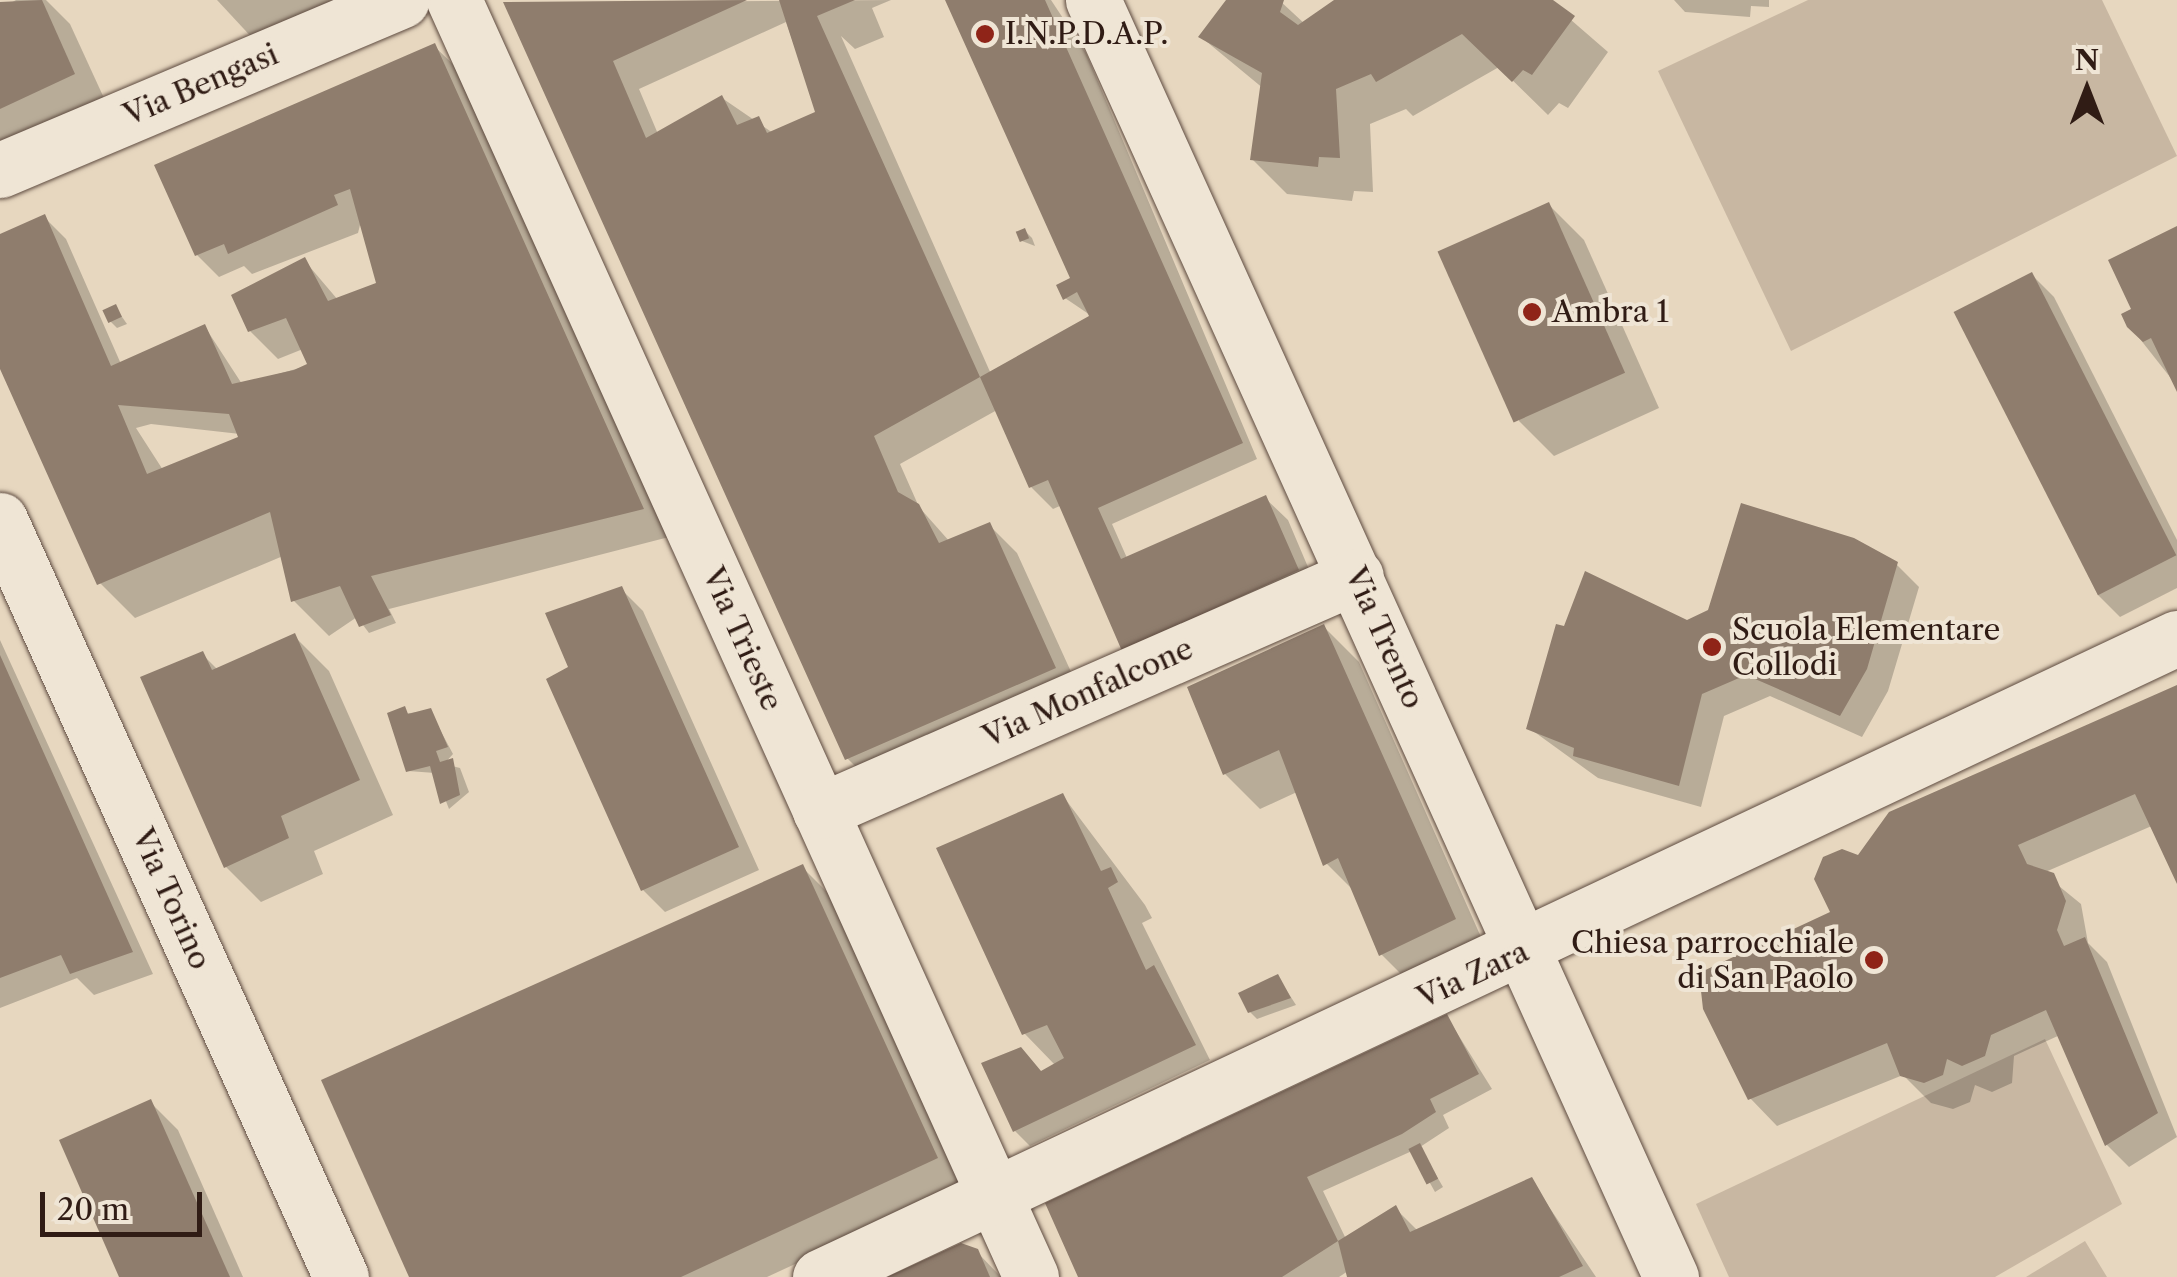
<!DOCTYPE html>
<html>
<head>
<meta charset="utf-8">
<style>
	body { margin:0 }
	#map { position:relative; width:2177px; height:1277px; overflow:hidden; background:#e7d7bf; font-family:"Libre Caslon Text",serif }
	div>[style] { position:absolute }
	.green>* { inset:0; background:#c8b7a2 }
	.shadow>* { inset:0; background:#0003 }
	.building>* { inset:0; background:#8f7d6d; transform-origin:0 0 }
	.roads { filter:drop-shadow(0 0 2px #5e4b40) drop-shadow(0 0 2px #5e4b40) }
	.minor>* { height:55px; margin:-27.5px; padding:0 27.5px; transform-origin:27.5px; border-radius:27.5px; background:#efe5d5 }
	.dots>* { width:28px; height:28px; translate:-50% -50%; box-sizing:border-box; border:5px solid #efe5d5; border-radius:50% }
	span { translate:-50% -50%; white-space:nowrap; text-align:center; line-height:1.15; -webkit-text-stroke:8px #efe5d5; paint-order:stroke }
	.poi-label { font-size:30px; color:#301c15 }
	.left { translate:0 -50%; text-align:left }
	.right { translate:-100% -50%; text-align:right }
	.street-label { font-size:30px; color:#301c15 }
	.north { position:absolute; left:2037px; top:40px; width:100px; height:100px; -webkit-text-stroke:8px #efe5d5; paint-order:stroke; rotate:0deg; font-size:28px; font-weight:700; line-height:40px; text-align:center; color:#301c15 }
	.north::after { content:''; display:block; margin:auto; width:35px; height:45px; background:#301c15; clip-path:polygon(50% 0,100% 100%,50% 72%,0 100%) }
	.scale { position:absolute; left:40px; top:1192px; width:162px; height:45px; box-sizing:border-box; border:5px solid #301c15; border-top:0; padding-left:12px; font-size:30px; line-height:35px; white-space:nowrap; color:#301c15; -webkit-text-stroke:8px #efe5d5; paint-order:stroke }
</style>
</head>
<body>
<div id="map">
	<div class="green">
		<i style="clip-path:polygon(1808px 0,2102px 0,2177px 156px,1791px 351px,1658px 71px)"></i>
		<i style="clip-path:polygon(2045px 1039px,2122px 1204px,1995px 1277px,1729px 1277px,1696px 1204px)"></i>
		<i style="clip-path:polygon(2085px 1241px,2107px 1277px,2026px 1277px)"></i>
	</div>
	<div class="shadow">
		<i style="clip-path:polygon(16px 0,46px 0,70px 24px,109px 109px,0 159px,0 9px)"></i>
		<i style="clip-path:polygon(217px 0,349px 0,256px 42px)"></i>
		<i style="clip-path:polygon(evenodd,891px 0,872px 8px,884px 37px,855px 49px,841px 36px,991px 374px,1093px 317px,1065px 298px,1074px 279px,948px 0,1051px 0,1086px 53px,1257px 459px,1112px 524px,1127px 558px,1265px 498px,1288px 520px,1319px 593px,1146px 671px,1062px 505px,1053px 509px,1031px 487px,997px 410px,900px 464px,919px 507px,950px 542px,989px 525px,1017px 553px,1082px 696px,875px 786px,847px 758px,506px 3px,891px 0,786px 22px,818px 113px,773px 133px,722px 98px,658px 134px,639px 89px,786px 22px)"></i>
		<i style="clip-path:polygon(1229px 0,1279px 0,1306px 25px,1344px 0,1548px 0,1608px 52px,1568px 108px,1559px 103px,1548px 115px,1499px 67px,1413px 116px,1406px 109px,1370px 124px,1373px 192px,1354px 191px,1352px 201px,1287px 194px,1252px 159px,1264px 89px,1201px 37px)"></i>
		<i style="clip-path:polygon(1674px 0,1769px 0,1769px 7px,1751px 6px,1750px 17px,1685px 12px)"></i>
		<i style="clip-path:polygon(evenodd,434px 46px,462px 73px,669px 537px,389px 609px,396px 623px,369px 633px,357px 617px,329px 636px,294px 601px,283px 556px,135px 618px,100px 583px,0 363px,0 238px,44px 217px,66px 239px,121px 364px,205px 327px,242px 384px,310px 365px,303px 349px,278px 359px,250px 331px,304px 260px,338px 300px,379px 284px,361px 221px,358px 233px,252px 274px,244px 266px,219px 277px,197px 255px,434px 46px,151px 424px,240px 434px,241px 438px,163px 470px,136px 428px,151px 424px)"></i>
		<i style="clip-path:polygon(1549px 205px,1584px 240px,1659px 408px,1554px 456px,1519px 421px)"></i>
		<i style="clip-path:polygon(2177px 229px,2177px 386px,2129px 325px)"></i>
		<i style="clip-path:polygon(1025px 231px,1032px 238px,1035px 246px,1022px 241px)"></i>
		<i style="clip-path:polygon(2032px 275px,2054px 297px,2177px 540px,2177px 588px,2120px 617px,2098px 595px,1958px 313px)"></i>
		<i style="clip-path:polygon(115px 307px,127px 324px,117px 328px,110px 321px)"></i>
		<i style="clip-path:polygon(1896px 564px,1919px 587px,1888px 691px,1862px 737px,1770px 696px,1724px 716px,1701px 807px,1598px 778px,1529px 728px,1710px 612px)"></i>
		<i style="clip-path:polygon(621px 589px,643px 611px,759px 870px,665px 912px,643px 890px,549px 680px,571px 668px)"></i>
		<i style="clip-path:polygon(1324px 627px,1359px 662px,1489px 955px,1417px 990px,1382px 955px,1355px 892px,1324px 861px,1297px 792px,1260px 809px,1225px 774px)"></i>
		<i style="clip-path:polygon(294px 636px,329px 671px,393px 815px,314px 851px,323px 874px,261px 902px,226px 867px,202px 654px,218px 670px)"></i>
		<i style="clip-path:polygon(0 640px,153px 974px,94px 995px,77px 978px,0 1008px)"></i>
		<i style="clip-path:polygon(2177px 688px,2177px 874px,2154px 825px,2043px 873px,2081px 904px,2088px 943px,2107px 962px,2177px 1137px,2129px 1167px,2107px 1145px,2060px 1035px,2014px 1056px,2012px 1083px,1992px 1092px,1975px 1085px,1970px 1102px,1953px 1109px,1931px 1103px,1903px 1075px,1777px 1126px,1750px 1098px,1698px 983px,1833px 913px,1859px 858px)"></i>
		<i style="clip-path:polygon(430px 711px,453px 754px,444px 764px,460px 768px,469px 792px,449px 809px,435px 773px,408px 771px,390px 715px)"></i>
		<i style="clip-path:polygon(1063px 796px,1145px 905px,1152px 918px,1142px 923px,1210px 1060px,1030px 1146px,1015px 1131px,1042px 1073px,1056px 1066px,1024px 1033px)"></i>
		<i style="clip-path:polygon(802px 867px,830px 895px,964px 1186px,767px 1277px,411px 1277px)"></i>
		<i style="clip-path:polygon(1278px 977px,1296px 1005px,1257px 1019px,1250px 1012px)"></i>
		<i style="clip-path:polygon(1447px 1017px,1492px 1089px,1443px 1115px,1449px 1128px,1420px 1147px,1443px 1187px,1435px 1192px,1412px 1151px,1323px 1191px,1346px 1239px,1396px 1209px,1418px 1231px,1531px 1180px,1596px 1277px,1355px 1277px,1351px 1269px,1339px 1277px,1081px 1277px)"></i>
		<i style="clip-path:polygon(150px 1102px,178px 1130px,243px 1277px,122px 1277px)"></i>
		<i style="clip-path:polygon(976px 1251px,1001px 1277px,893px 1277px)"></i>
	</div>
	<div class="building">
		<i style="clip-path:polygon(42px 0,75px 74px,0 109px,0 2px)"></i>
		<i style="clip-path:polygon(747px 0,613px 61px,646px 138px,722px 95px,737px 125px,759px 116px,767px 133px,815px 112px,779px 0,855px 0,817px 16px,980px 377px,874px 436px,898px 492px,919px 504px,939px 543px,990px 522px,1056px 668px,845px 760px,503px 2px)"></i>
		<i style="clip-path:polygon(945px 0,1045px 0,1243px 443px,1098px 508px,1121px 559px,1266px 495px,1299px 570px,1122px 651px,1048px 480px,1029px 488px,980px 377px,1089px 316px,1077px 292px,1063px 300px,1056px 285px,1070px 278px)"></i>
		<i style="clip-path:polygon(1226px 0,1284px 0,1280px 12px,1298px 25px,1334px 0,1553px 0,1575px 16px,1532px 75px,1523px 70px,1512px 82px,1462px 34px,1376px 82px,1371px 74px,1336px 89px,1340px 158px,1319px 157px,1318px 167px,1250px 160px,1262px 73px,1198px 37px)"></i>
		<i style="clip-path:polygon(evenodd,435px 43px,644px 509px,371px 576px,391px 615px,359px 627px,340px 586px,291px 602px,270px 512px,97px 585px,0 369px,0 234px,45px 214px,111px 366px,205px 324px,232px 384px,294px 370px,307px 364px,286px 318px,248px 332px,231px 295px,305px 257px,328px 301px,376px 283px,350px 189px,334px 195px,338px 205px,228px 254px,224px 244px,195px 256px,154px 165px,435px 43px,118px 405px,229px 414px,238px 437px,147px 474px,118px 405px)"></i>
		<i style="left:1549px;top:202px;width:187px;height:122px;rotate:66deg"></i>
		<i style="clip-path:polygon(2177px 226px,2177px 392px,2151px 338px,2143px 342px,2127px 327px,2121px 314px,2131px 309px,2108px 260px)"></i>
		<i style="left:1025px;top:228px;width:11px;height:10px;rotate:68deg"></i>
		<i style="left:2032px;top:272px;width:318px;height:88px;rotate:63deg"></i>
		<i style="left:116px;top:304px;width:14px;height:15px;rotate:65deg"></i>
		<i style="clip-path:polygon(1741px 503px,1854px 538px,1898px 562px,1867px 669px,1840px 716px,1746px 675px,1702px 694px,1679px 786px,1573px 756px,1574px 748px,1526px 729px,1556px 624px,1564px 626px,1585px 571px,1687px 620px,1708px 610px)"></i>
		<i style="clip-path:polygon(622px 586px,739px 847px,641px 891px,546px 679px,568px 667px,545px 613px)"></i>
		<i style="clip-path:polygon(1324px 624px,1456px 919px,1379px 956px,1338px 858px,1323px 866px,1279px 750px,1223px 775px,1187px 687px)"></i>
		<i style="clip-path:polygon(295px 633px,360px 780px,281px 816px,289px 838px,224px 868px,140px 677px,203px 651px,212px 670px)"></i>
		<i style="clip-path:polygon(0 655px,133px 952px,70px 974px,61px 955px,0 978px)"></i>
		<i style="clip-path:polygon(2177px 685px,2177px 884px,2135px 794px,2018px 845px,2027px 864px,2054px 873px,2066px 901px,2057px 930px,2064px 946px,2085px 937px,2158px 1113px,2105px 1146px,2046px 1010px,1991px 1035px,1985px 1056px,1962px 1066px,1947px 1059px,1943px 1075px,1924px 1083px,1900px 1076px,1887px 1043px,1748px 1100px,1703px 1009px,1699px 973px,1830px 912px,1814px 879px,1823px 857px,1842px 849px,1858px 855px,1889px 812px)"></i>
		<i style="clip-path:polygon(405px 706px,408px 714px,431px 708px,448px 747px,436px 751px,440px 762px,453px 758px,460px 795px,440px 804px,430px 766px,406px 772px,387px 713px)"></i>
		<i style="clip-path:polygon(1063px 793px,1101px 871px,1111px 867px,1118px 882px,1108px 888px,1146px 970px,1154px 965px,1196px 1045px,1013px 1132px,981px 1063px,1021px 1047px,1041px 1071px,1064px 1058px,1047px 1025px,1022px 1035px,936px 848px)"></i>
		<i style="clip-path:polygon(803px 864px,938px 1158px,681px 1277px,409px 1277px,321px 1080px)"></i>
		<i style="clip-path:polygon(1278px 974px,1291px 998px,1248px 1013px,1238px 993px)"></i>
		<i style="clip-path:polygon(1447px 1014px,1479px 1074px,1430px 1099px,1436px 1112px,1402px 1134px,1307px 1177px,1338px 1241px,1396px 1205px,1410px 1232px,1532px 1177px,1583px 1266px,1559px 1277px,1347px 1277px,1338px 1241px,1282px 1277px,1078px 1277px,1045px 1203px)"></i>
		<i style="clip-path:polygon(151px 1099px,230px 1277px,119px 1277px,59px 1140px)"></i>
		<i style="left:1420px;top:1143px;width:40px;height:13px;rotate:63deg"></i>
		<i style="clip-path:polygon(961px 1243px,978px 1249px,990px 1277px,887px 1277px)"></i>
	</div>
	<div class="roads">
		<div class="minor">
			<i style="left:454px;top:0;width:1401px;rotate:65.68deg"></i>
			<i style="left:1093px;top:0;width:1402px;rotate:65.65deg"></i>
			<i style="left:0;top:170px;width:436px;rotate:-22.9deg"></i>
			<i style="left:0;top:520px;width:830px;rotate:65.75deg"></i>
			<i style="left:820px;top:811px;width:585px;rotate:-23.67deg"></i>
			<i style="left:820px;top:1277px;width:1500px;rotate:-25.22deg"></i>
		</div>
	</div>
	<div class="dots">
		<i style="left:985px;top:34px;background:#8f2418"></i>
		<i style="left:1532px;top:312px;background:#8f2418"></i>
		<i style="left:1712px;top:647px;background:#8f2418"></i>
		<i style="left:1874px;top:960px;background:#8f2418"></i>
	</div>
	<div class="poi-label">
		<span class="left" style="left:1005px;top:34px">I.N.P.D.A.P.</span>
		<span class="left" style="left:1552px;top:312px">Ambra 1</span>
		<span class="left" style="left:1732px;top:647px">Scuola Elementare<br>Collodi</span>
		<span class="right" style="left:1854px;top:960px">Chiesa parrocchiale<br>di San Paolo</span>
	</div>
	<div class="street-label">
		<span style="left:201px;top:85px;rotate:-23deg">Via Bengasi</span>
		<span style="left:1384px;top:638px;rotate:66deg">Via Trento</span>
		<span style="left:742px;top:639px;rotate:66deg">Via Trieste</span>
		<span style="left:1088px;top:693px;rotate:-24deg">Via Monfalcone</span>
		<span style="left:171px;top:899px;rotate:66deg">Via Torino</span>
		<span style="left:1473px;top:975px;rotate:-25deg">Via Zara</span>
	</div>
	<div class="north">N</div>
	<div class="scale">20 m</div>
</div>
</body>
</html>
